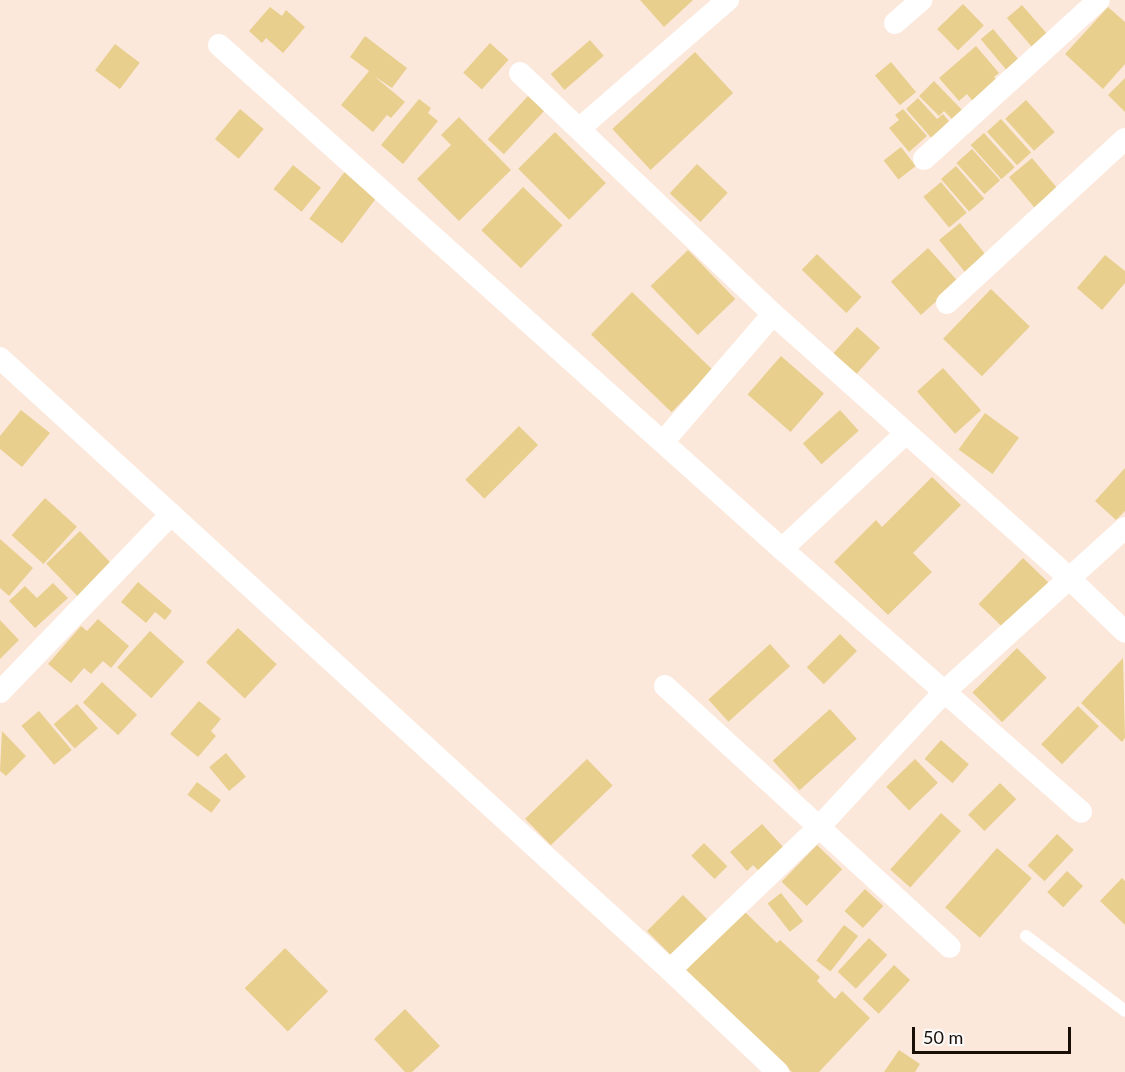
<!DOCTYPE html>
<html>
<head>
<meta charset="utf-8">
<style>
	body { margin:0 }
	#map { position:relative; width:1125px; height:1072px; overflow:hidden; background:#fce8db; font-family:Lato,sans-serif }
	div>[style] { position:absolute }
	.building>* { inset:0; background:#e8cf8d; transform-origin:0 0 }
	.lane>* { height:12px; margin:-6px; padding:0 6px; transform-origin:6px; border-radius:6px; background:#fff }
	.street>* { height:22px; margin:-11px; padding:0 11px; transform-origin:11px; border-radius:11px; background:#fff }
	span { translate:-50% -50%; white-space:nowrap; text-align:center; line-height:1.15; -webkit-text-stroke:6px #fafafa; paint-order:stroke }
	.scale { position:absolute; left:912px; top:1027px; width:159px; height:27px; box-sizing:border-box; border:3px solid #190e06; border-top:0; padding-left:8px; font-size:18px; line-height:21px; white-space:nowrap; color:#190e06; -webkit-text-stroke:4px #fafafa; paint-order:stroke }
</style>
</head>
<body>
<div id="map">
	<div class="building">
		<i style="clip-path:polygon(640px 0,693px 0,664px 27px)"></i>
		<i style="left:963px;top:4px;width:30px;height:36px;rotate:46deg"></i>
		<i style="left:1022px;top:5px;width:38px;height:20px;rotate:49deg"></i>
		<i style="clip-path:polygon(270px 7px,282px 16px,286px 10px,305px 27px,283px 53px,266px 38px,262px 43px,249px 31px)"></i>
		<i style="clip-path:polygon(1108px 7px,1125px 22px,1125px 64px,1103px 89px,1065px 54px)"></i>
		<i style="left:993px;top:29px;width:42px;height:16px;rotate:50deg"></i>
		<i style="clip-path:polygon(365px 36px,407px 68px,392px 88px,374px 76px,405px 102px,391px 118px,387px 115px,373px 132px,341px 105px,369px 71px,350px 57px)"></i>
		<i style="left:590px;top:40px;width:21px;height:52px;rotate:49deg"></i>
		<i style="left:490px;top:43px;width:25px;height:40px;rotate:42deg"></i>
		<i style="left:115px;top:44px;width:31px;height:33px;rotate:37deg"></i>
		<i style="clip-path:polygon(976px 46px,999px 73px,994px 77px,1001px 84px,976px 105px,967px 94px,959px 101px,939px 78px)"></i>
		<i style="left:695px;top:52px;width:56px;height:113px;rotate:47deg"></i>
		<i style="left:891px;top:62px;width:39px;height:21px;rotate:50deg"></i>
		<i style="clip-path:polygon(1125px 78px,1125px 112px,1108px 95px)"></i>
		<i style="clip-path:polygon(934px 81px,965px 113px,955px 122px,944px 111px,939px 116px,919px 96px)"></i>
		<i style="left:528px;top:96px;width:22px;height:59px;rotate:43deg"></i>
		<i style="clip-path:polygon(918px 98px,937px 119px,943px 114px,952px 125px,934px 141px,906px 109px)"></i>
		<i style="clip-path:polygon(419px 99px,431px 108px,428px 113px,438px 121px,403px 164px,381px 145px)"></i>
		<i style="left:1026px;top:100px;width:43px;height:28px;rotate:48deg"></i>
		<i style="left:240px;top:109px;width:31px;height:39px;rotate:40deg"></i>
		<i style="clip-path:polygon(903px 109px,927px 136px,909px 152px,889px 128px,899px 120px,895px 115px)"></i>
		<i style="clip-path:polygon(459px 117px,511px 170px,459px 221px,417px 179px,451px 145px,441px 135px)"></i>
		<i style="left:1001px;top:119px;width:45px;height:19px;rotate:48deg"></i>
		<i style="left:555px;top:132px;width:72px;height:52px;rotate:45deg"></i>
		<i style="left:984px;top:133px;width:46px;height:18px;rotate:48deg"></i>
		<i style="left:901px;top:147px;width:24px;height:22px;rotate:52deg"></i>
		<i style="left:972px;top:149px;width:42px;height:21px;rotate:48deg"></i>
		<i style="left:1032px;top:158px;width:47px;height:30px;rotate:50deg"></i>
		<i style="left:697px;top:164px;width:42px;height:40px;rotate:43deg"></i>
		<i style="left:293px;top:165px;width:36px;height:31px;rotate:39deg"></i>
		<i style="left:956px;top:166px;width:43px;height:20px;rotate:49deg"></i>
		<i style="left:346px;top:170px;width:41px;height:61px;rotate:37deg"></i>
		<i style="left:941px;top:182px;width:40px;height:23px;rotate:50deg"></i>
		<i style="left:523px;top:187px;width:55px;height:60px;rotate:44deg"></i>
		<i style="left:960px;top:223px;width:48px;height:27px;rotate:51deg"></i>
		<i style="left:928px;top:248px;width:45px;height:50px;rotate:48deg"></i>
		<i style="left:688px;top:250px;width:68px;height:52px;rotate:46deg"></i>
		<i style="left:817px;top:254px;width:62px;height:22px;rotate:44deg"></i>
		<i style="clip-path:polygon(1105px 255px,1125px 271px,1125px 283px,1102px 310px,1077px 288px)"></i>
		<i style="left:991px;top:289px;width:54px;height:69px;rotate:44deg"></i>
		<i style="left:632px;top:292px;width:112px;height:59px;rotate:44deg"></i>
		<i style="left:857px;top:327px;width:31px;height:36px;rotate:42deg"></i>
		<i style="left:781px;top:356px;width:57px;height:51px;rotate:41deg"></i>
		<i style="left:943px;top:368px;width:57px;height:35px;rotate:48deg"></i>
		<i style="clip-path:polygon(21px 410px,50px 433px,22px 467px,0 449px,0 436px)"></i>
		<i style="left:840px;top:410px;width:28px;height:50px;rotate:48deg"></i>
		<i style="left:985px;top:413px;width:42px;height:45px;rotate:36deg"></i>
		<i style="left:519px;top:426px;width:27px;height:76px;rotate:45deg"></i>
		<i style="clip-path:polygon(1125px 468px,1125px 511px,1116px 520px,1095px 501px)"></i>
		<i style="clip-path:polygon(932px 477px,961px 505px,913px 553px,932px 572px,888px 615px,834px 562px,876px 520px,882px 527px)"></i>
		<i style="left:45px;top:498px;width:43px;height:50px;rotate:42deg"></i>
		<i style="left:80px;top:531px;width:47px;height:47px;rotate:46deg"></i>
		<i style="clip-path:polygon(0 539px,33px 568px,9px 596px,0 588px)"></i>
		<i style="left:1023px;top:558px;width:35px;height:64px;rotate:44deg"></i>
		<i style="clip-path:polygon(138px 582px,172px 611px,165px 620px,155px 612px,146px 623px,121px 602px)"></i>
		<i style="clip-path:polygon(53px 583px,68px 598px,35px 628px,9px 601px,25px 586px,37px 598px)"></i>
		<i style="clip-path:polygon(98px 619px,129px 646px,111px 668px,103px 661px,91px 674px,84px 668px,71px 683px,48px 664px,81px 626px,87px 631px)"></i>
		<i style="clip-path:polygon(0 620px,19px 640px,0 659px)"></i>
		<i style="left:238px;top:628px;width:53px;height:47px;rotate:43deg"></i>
		<i style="left:150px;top:631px;width:46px;height:49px;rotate:42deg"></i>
		<i style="left:840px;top:634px;width:24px;height:47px;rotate:45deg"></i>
		<i style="left:770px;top:644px;width:30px;height:83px;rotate:48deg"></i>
		<i style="left:1017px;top:648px;width:42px;height:63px;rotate:45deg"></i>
		<i style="clip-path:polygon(1123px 658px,1125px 738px,1122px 742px,1081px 703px)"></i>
		<i style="left:102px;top:682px;width:48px;height:28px;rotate:43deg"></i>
		<i style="clip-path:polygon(199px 701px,221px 719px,211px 731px,216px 736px,198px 757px,170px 734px)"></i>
		<i style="left:77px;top:704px;width:32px;height:31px;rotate:49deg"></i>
		<i style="left:1078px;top:706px;width:29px;height:53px;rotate:44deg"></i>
		<i style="left:830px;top:709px;width:40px;height:77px;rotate:48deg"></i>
		<i style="left:39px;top:711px;width:51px;height:23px;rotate:50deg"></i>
		<i style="clip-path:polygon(2px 731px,26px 756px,6px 776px,0 771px)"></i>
		<i style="left:941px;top:740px;width:37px;height:25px;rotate:41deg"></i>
		<i style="left:226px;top:753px;width:31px;height:22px;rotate:50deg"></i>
		<i style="left:587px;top:759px;width:37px;height:86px;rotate:46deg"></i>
		<i style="left:915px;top:759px;width:33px;height:40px;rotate:46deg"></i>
		<i style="left:197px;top:782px;width:30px;height:16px;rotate:37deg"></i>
		<i style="left:1000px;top:783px;width:23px;height:45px;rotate:45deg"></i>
		<i style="left:941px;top:813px;width:27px;height:76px;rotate:42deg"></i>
		<i style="clip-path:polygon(762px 824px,785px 849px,759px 871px,753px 865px,747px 871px,730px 852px)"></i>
		<i style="left:1057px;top:834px;width:23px;height:43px;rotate:43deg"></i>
		<i style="left:704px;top:843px;width:33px;height:18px;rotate:45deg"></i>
		<i style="left:817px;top:845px;width:35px;height:51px;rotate:44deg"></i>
		<i style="left:997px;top:848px;width:46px;height:79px;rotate:41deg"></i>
		<i style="left:1067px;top:871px;width:22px;height:29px;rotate:43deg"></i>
		<i style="clip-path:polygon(1122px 878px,1125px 881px,1125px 925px,1100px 901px)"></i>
		<i style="left:865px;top:889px;width:25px;height:30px;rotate:43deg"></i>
		<i style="left:781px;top:893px;width:36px;height:17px;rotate:52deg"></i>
		<i style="left:683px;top:895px;width:38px;height:51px;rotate:45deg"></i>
		<i style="clip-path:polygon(743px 910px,777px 943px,780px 940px,820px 977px,817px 981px,835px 999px,842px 991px,870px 1018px,819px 1072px,792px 1072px,686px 970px)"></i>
		<i style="left:844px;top:925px;width:18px;height:45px;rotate:38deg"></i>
		<i style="left:869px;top:938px;width:25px;height:46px;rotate:43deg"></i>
		<i style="left:285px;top:948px;width:61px;height:57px;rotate:45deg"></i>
		<i style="left:894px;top:965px;width:22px;height:46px;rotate:43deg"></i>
		<i style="clip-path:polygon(405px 1009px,440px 1046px,412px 1072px,405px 1072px,374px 1039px)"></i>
		<i style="clip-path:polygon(899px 1050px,920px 1064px,915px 1072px,884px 1072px)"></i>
	</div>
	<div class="lane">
		<i style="left:1026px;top:936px;width:124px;rotate:37.1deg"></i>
	</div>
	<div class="street">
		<i style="left:895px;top:23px;width:35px;rotate:-41deg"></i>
		<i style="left:219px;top:45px;width:756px;rotate:41.84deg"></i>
		<i style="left:782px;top:549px;width:398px;rotate:41.3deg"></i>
		<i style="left:520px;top:73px;width:349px;rotate:43.6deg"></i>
		<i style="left:773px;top:314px;width:398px;rotate:41.7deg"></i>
		<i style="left:1070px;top:579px;width:76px;rotate:43.9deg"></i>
		<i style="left:580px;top:128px;width:196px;rotate:-40.9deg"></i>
		<i style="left:924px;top:159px;width:236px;rotate:-42.3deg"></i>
		<i style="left:947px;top:303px;width:242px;rotate:-42.7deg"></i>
		<i style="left:0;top:358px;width:907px;rotate:42.41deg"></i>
		<i style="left:670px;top:970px;width:149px;rotate:43.4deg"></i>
		<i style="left:663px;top:442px;width:169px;rotate:-49.3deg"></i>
		<i style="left:782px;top:549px;width:168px;rotate:-43.1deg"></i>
		<i style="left:665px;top:686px;width:386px;rotate:42.5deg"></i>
		<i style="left:0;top:692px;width:247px;rotate:-46.1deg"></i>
		<i style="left:670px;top:970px;width:208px;rotate:-43.8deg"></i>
		<i style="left:820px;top:826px;width:183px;rotate:-47.2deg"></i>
		<i style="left:944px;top:692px;width:244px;rotate:-42.2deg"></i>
	</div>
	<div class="scale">50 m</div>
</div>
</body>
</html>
